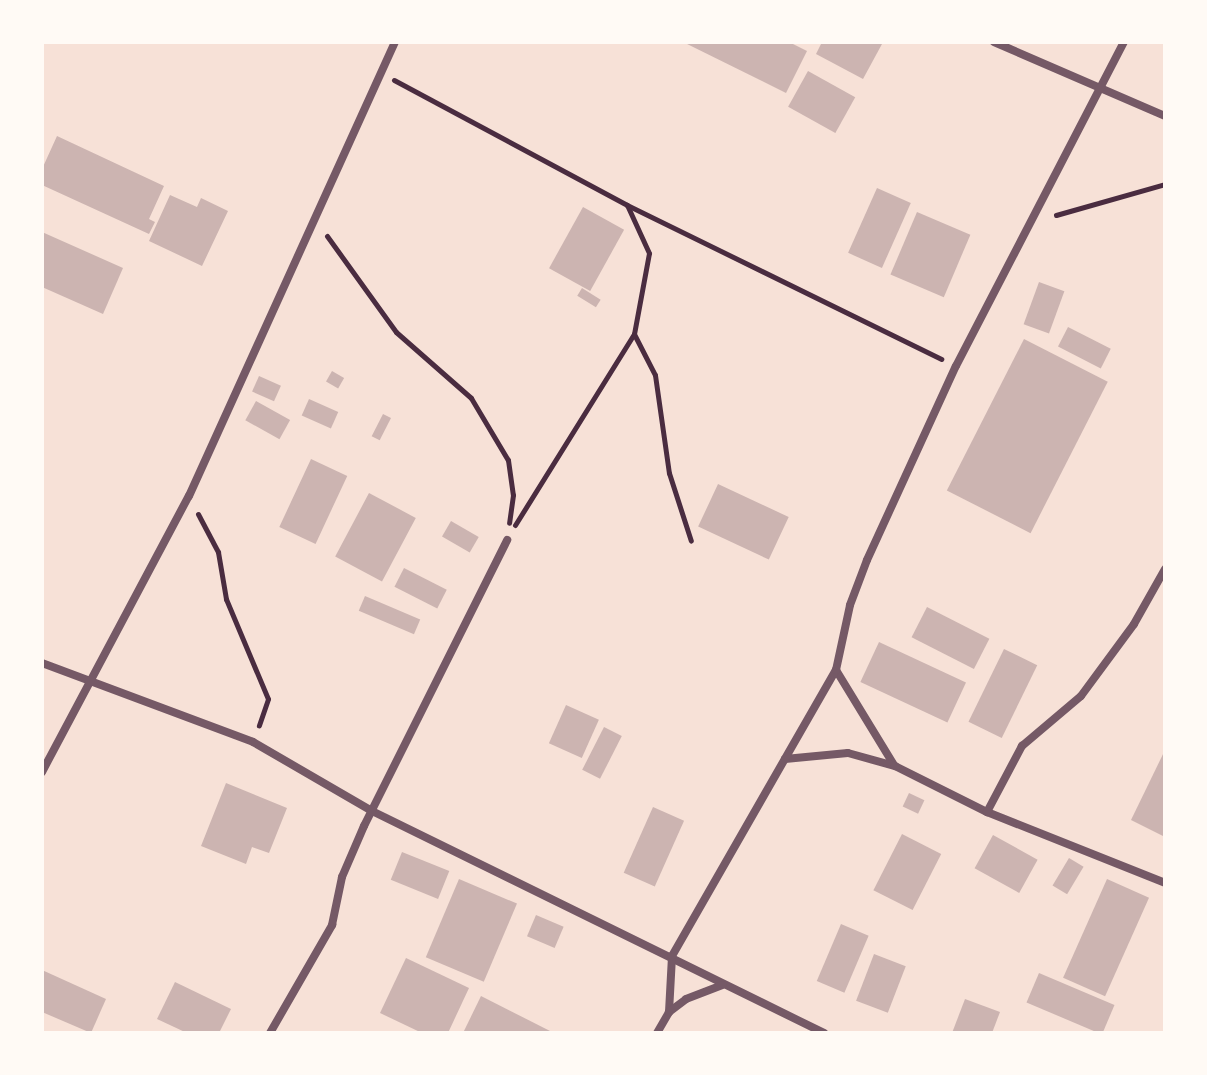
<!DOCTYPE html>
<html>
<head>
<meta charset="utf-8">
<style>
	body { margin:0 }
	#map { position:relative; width:1207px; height:1075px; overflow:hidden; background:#f7e1d7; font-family:Helvetica,sans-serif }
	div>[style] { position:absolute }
	.building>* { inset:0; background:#ccb4b1; transform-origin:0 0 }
	.path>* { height:5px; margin:-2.5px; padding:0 2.5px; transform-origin:2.5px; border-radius:2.5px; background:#4a2c40 }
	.minor>* { height:8px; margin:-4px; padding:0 4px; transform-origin:4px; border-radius:4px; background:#755966 }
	span { translate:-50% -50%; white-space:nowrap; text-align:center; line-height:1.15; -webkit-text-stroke:6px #fffaf5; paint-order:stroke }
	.frame { position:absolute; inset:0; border:44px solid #fffaf5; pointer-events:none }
</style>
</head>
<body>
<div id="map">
	<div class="building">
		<i style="clip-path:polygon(683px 42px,789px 42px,807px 51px,786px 93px)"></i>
		<i style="clip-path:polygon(822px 42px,878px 42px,882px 44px,863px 79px,816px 54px)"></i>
		<i style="left:808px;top:71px;width:54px;height:41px;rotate:29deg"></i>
		<i style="clip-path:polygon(57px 136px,164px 186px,149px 219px,155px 222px,149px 234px,42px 185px,42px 169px)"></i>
		<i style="left:877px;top:188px;width:37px;height:71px;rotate:24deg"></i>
		<i style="clip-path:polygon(170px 195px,197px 207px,201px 198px,228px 211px,202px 266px,149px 241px)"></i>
		<i style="left:583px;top:207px;width:47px;height:70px;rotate:29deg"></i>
		<i style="left:917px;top:212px;width:58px;height:68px;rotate:23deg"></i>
		<i style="clip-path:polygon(42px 232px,123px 268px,103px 314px,42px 287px)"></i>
		<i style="left:1039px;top:282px;width:27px;height:45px;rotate:20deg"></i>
		<i style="left:582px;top:288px;width:22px;height:9px;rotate:32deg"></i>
		<i style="left:1068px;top:327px;width:48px;height:22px;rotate:27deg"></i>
		<i style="left:1024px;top:339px;width:94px;height:170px;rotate:27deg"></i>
		<i style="left:332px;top:371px;width:14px;height:12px;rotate:30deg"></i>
		<i style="left:259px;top:376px;width:24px;height:17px;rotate:24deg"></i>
		<i style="left:309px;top:399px;width:32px;height:18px;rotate:24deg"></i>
		<i style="left:256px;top:401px;width:39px;height:22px;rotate:29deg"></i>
		<i style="left:383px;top:414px;width:9px;height:25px;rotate:27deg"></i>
		<i style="left:311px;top:459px;width:40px;height:75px;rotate:25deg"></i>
		<i style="left:718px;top:484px;width:78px;height:47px;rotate:25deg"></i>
		<i style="left:369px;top:493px;width:53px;height:72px;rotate:28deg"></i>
		<i style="left:451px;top:521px;width:32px;height:18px;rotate:30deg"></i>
		<i style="left:404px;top:568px;width:48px;height:21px;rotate:27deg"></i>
		<i style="left:365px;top:596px;width:60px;height:16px;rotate:23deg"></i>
		<i style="left:927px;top:607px;width:70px;height:34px;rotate:27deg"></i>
		<i style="left:879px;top:642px;width:96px;height:44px;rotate:25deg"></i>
		<i style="left:1004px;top:649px;width:37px;height:81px;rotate:26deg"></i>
		<i style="left:566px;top:705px;width:36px;height:42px;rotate:24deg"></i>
		<i style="left:604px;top:727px;width:20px;height:48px;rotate:27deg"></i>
		<i style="clip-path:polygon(1165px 750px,1165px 837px,1131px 820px)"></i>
		<i style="clip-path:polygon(226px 783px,287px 808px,269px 853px,252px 847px,246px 864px,201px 846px)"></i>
		<i style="left:909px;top:793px;width:17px;height:15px;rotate:25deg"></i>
		<i style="left:653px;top:807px;width:34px;height:72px;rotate:24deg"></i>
		<i style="left:902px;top:834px;width:44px;height:63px;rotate:27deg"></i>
		<i style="left:993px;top:835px;width:51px;height:38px;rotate:29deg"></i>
		<i style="left:402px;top:852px;width:51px;height:30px;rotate:22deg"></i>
		<i style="left:1069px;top:858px;width:17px;height:32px;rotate:31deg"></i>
		<i style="left:459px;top:879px;width:63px;height:85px;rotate:23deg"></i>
		<i style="left:1107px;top:879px;width:46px;height:108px;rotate:24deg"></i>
		<i style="left:536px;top:915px;width:30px;height:23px;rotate:23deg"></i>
		<i style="left:841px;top:924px;width:30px;height:62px;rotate:23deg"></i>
		<i style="left:874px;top:954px;width:34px;height:50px;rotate:21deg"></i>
		<i style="clip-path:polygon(406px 958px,469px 988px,448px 1033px,422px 1033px,380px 1013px)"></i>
		<i style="clip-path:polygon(42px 970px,106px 999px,91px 1033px,42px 1012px)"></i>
		<i style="left:1039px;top:973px;width:82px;height:32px;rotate:23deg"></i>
		<i style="clip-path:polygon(175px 982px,231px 1009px,219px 1033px,187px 1033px,157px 1019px)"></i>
		<i style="clip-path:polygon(481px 996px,554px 1033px,463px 1033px)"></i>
		<i style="clip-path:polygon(965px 999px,1000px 1012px,992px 1033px,952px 1033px)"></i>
	</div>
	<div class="path">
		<i style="left:394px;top:80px;width:264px;rotate:28.2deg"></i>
		<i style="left:627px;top:205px;width:350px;rotate:26.1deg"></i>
		<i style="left:1056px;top:215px;width:113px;rotate:-15.9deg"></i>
		<i style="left:327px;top:236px;width:118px;rotate:54.3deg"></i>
		<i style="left:396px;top:332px;width:100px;rotate:41.3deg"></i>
		<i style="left:471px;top:398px;width:72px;rotate:59.2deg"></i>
		<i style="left:508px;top:460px;width:35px;rotate:82deg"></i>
		<i style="left:513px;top:495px;width:28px;rotate:98deg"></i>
		<i style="left:634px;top:334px;width:46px;rotate:62.9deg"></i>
		<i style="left:655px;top:375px;width:99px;rotate:81.9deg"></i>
		<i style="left:669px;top:473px;width:71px;rotate:72.1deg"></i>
		<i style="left:198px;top:514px;width:43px;rotate:62.2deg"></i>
		<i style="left:218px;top:552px;width:48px;rotate:80.3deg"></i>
		<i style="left:226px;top:599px;width:108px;rotate:67.2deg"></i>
		<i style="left:268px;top:699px;width:28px;rotate:109deg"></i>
		<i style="left:515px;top:525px;width:225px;rotate:-58.1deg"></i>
		<i style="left:634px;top:334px;width:82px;rotate:-79.5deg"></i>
		<i style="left:649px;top:253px;width:53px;rotate:-114.6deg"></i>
	</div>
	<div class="minor">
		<i style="left:994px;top:42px;width:186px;rotate:23.4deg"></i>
		<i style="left:42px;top:663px;width:225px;rotate:20.5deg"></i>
		<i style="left:253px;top:742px;width:138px;rotate:30.1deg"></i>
		<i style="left:372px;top:811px;width:504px;rotate:26.16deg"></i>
		<i style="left:836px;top:670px;width:111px;rotate:58.6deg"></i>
		<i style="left:785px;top:759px;width:63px;rotate:-5.4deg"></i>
		<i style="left:848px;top:753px;width:49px;rotate:15.5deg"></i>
		<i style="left:895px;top:766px;width:103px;rotate:26.6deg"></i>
		<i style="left:987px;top:812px;width:192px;rotate:21.7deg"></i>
		<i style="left:42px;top:772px;width:313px;rotate:-62deg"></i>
		<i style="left:189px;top:496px;width:499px;rotate:-65.6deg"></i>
		<i style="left:987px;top:812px;width:75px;rotate:-62.1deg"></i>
		<i style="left:1022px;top:746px;width:77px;rotate:-40.3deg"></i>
		<i style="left:1081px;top:696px;width:89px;rotate:-53.6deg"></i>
		<i style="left:1134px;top:624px;width:63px;rotate:-60.6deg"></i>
		<i style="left:669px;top:1012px;width:56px;rotate:-86.9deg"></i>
		<i style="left:672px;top:956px;width:330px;rotate:-60.2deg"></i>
		<i style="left:836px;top:670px;width:66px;rotate:-77.8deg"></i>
		<i style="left:850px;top:605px;width:48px;rotate:-69.3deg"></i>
		<i style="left:867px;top:560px;width:213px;rotate:-65.4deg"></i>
		<i style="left:956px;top:366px;width:365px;rotate:-62.6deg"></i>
		<i style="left:270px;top:1033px;width:125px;rotate:-60.1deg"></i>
		<i style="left:332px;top:925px;width:49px;rotate:-78.2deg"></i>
		<i style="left:342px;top:877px;width:56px;rotate:-66.7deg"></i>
		<i style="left:364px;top:826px;width:320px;rotate:-63.4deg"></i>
		<i style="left:657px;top:1033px;width:24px;rotate:-60deg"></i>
		<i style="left:669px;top:1012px;width:21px;rotate:-37deg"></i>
		<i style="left:686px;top:999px;width:39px;rotate:-21deg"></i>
	</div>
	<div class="frame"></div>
</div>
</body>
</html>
